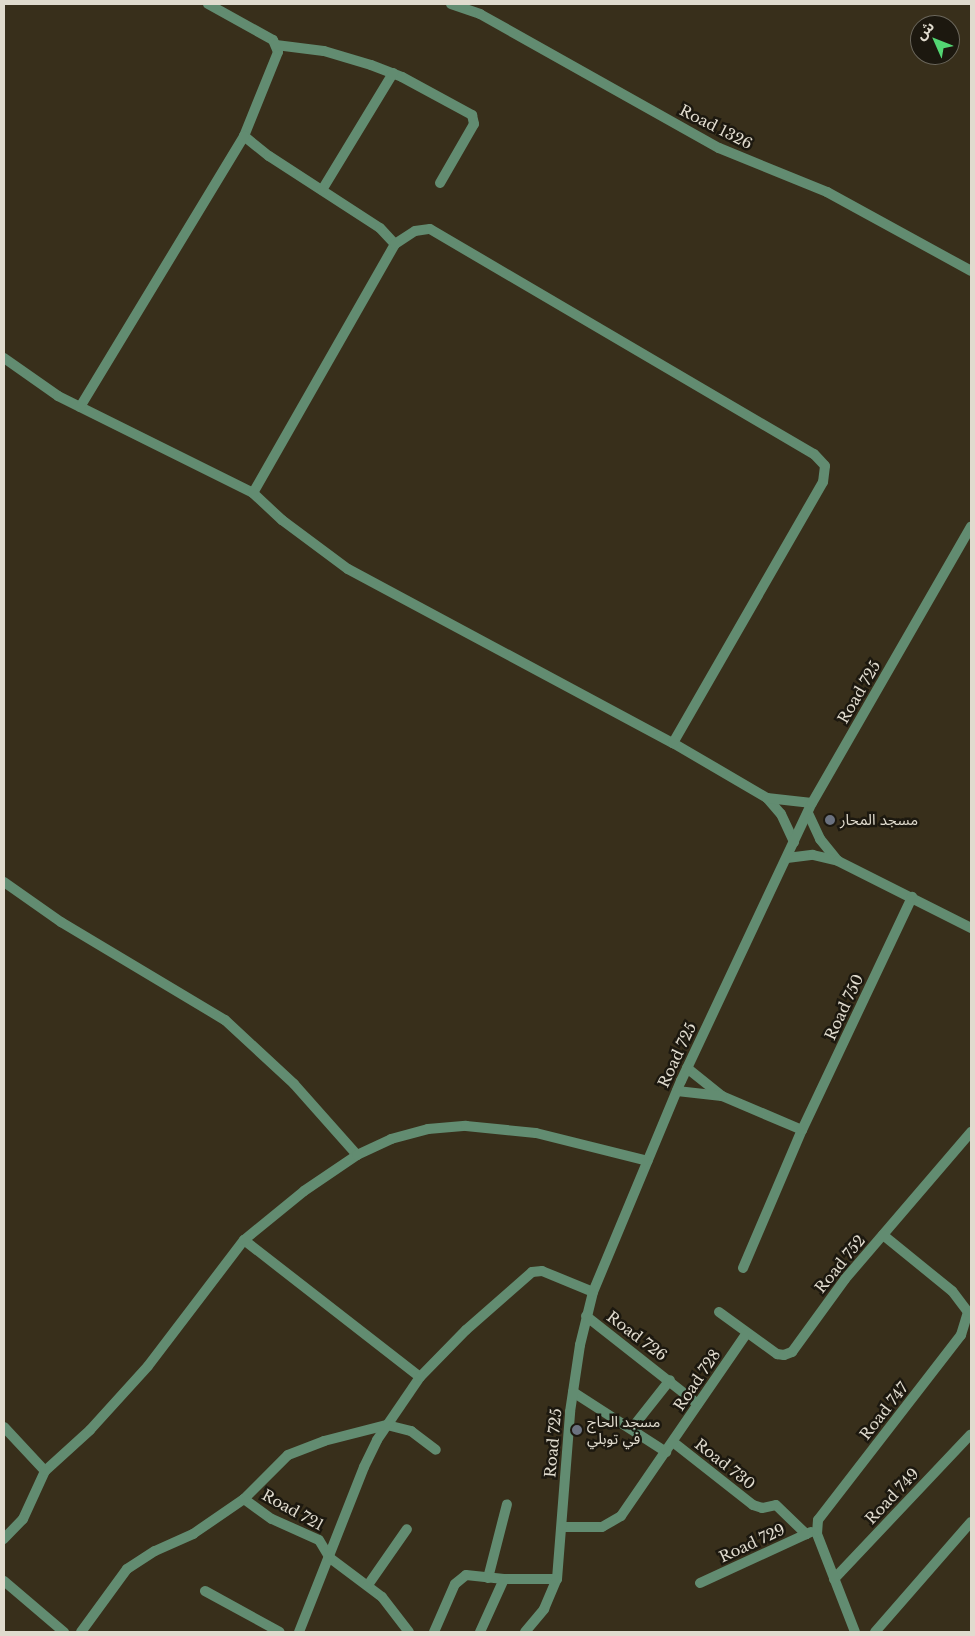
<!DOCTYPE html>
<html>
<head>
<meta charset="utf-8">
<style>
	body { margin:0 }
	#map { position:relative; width:975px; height:1636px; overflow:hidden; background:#382f1b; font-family:"Libre Baskerville","Noto Sans Arabic",serif }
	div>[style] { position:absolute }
	.minor>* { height:10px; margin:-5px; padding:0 5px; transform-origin:5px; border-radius:5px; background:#628c71 }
	.dots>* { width:14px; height:14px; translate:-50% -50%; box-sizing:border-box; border:2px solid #1c180f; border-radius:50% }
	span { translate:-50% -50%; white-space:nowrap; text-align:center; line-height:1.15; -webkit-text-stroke:5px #1c180f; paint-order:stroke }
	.street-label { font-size:15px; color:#e0dbce }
	.poi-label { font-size:15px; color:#e0dbce }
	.left { translate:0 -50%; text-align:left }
	.frame { position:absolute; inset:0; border:5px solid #e0dbce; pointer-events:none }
	.north { position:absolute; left:910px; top:15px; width:50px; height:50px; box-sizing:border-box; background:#1c180f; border:1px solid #6a665b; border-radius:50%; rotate:314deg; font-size:14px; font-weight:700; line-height:20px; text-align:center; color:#e0dbce }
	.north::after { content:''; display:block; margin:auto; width:18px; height:22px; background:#53d673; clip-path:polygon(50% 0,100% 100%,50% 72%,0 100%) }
</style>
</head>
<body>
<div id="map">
	<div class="minor">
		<i style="left:208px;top:4px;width:74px;rotate:29deg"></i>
		<i style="left:273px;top:40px;width:13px;rotate:67deg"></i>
		<i style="left:278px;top:52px;width:91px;rotate:112deg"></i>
		<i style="left:244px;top:136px;width:32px;rotate:39deg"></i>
		<i style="left:269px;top:156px;width:132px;rotate:33deg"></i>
		<i style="left:380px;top:228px;width:22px;rotate:47deg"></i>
		<i style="left:451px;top:4px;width:31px;rotate:19deg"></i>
		<i style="left:480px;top:14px;width:274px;rotate:29.3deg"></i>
		<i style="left:719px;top:148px;width:117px;rotate:22.2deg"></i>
		<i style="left:827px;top:192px;width:164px;rotate:28.7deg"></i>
		<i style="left:276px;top:45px;width:48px;rotate:7.1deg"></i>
		<i style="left:324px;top:51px;width:49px;rotate:16.6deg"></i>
		<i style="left:371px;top:65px;width:33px;rotate:21deg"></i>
		<i style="left:402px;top:77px;width:80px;rotate:28.5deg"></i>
		<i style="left:472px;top:115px;width:9px;rotate:77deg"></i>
		<i style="left:474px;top:124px;width:68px;rotate:120deg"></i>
		<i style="left:322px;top:190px;width:137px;rotate:-58.7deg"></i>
		<i style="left:4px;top:358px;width:66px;rotate:35.1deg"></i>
		<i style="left:58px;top:396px;width:218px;rotate:26.4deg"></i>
		<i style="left:253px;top:493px;width:40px;rotate:43deg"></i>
		<i style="left:282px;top:520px;width:82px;rotate:36.6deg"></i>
		<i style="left:348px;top:569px;width:369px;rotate:28.2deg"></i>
		<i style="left:673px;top:743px;width:109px;rotate:30.3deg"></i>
		<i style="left:767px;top:798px;width:21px;rotate:49deg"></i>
		<i style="left:781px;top:814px;width:31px;rotate:65deg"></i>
		<i style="left:80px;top:407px;width:317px;rotate:-58.8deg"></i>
		<i style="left:253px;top:493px;width:287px;rotate:-60.3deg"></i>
		<i style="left:395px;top:244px;width:24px;rotate:-33deg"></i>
		<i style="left:415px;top:231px;width:15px;rotate:-8deg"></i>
		<i style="left:430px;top:229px;width:445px;rotate:30.4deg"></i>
		<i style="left:814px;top:454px;width:16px;rotate:47deg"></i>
		<i style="left:825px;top:466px;width:16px;rotate:97deg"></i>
		<i style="left:823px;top:482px;width:301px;rotate:119.9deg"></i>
		<i style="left:767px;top:798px;width:45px;rotate:6.3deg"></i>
		<i style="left:808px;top:813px;width:29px;rotate:65deg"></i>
		<i style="left:820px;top:839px;width:27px;rotate:51deg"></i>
		<i style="left:787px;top:858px;width:26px;rotate:-7deg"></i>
		<i style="left:813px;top:855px;width:26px;rotate:13deg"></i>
		<i style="left:838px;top:861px;width:149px;rotate:26.7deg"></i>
		<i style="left:4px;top:882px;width:70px;rotate:35.1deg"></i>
		<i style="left:61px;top:922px;width:191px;rotate:30.9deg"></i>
		<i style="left:225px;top:1020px;width:94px;rotate:42.8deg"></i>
		<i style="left:294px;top:1084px;width:95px;rotate:48.4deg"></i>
		<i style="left:687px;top:1068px;width:45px;rotate:38.7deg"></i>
		<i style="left:722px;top:1096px;width:87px;rotate:23deg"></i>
		<i style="left:677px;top:1091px;width:45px;rotate:6.3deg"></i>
		<i style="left:244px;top:1240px;width:223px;rotate:37.9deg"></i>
		<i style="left:743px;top:1268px;width:150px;rotate:-66.9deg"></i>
		<i style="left:802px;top:1130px;width:258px;rotate:-64.7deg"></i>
		<i style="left:719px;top:1312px;width:72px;rotate:35.9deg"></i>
		<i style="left:777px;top:1354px;width:7px;rotate:8deg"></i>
		<i style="left:784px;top:1355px;width:9px;rotate:-21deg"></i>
		<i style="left:792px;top:1352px;width:90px;rotate:-54deg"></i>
		<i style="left:845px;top:1279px;width:194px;rotate:-49.4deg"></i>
		<i style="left:586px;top:1316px;width:142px;rotate:38.2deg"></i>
		<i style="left:573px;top:1392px;width:111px;rotate:32.8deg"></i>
		<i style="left:4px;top:1427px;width:60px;rotate:47deg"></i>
		<i style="left:45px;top:1471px;width:53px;rotate:114.6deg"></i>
		<i style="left:23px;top:1519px;width:28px;rotate:134deg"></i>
		<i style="left:632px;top:1428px;width:61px;rotate:-51.6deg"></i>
		<i style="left:673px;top:1442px;width:102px;rotate:38.2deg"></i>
		<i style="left:753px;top:1505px;width:9px;rotate:18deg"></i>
		<i style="left:762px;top:1508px;width:14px;rotate:-12deg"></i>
		<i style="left:776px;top:1505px;width:42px;rotate:44deg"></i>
		<i style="left:45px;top:1471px;width:61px;rotate:-42.3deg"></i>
		<i style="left:90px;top:1430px;width:86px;rotate:-47.8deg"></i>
		<i style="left:148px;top:1366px;width:158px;rotate:-52.7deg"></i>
		<i style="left:244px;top:1240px;width:77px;rotate:-39.2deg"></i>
		<i style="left:304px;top:1191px;width:64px;rotate:-34.2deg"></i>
		<i style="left:357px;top:1155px;width:38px;rotate:-25deg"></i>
		<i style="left:391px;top:1139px;width:38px;rotate:-15deg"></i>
		<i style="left:428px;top:1129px;width:38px;rotate:-5deg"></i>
		<i style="left:466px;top:1126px;width:70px;rotate:5.7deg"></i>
		<i style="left:536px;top:1133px;width:115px;rotate:14deg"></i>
		<i style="left:244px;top:1499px;width:34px;rotate:36deg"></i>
		<i style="left:272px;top:1519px;width:51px;rotate:24.1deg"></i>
		<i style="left:319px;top:1540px;width:21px;rotate:59deg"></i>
		<i style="left:330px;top:1558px;width:65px;rotate:36.9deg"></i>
		<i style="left:382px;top:1597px;width:44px;rotate:52.4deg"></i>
		<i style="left:563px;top:1527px;width:39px"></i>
		<i style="left:602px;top:1527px;width:22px;rotate:-30deg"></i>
		<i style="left:621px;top:1516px;width:222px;rotate:-55.5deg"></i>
		<i style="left:488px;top:1578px;width:76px;rotate:-75.6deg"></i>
		<i style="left:834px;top:1579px;width:199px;rotate:-46.6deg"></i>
		<i style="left:4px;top:1581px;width:79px;rotate:40.4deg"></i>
		<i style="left:700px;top:1583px;width:122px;rotate:-24.7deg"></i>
		<i style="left:368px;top:1585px;width:68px;rotate:-55.1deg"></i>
		<i style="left:205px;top:1591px;width:85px;rotate:28.7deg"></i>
		<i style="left:81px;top:1632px;width:78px;rotate:-53.9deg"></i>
		<i style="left:127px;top:1569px;width:33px;rotate:-33deg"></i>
		<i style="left:155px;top:1551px;width:42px;rotate:-24.1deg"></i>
		<i style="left:193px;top:1534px;width:62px;rotate:-34.5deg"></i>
		<i style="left:244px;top:1499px;width:62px;rotate:-45deg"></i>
		<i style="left:288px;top:1455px;width:39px;rotate:-21deg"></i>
		<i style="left:324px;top:1441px;width:65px;rotate:-14.3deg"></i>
		<i style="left:387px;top:1425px;width:25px;rotate:14deg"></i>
		<i style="left:411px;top:1431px;width:31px;rotate:37deg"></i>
		<i style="left:299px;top:1632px;width:177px;rotate:-68.5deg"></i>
		<i style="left:364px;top:1467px;width:30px;rotate:-64deg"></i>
		<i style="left:377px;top:1440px;width:76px;rotate:-55.7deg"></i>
		<i style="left:420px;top:1377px;width:66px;rotate:-45.6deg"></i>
		<i style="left:466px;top:1330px;width:88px;rotate:-41.3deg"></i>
		<i style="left:532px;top:1272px;width:10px;rotate:-6deg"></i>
		<i style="left:542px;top:1271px;width:55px;rotate:22.4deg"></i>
		<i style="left:434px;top:1632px;width:52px;rotate:-66.4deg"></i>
		<i style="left:455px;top:1584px;width:14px;rotate:-39deg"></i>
		<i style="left:466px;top:1575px;width:38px;rotate:6deg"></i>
		<i style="left:504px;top:1579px;width:53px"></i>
		<i style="left:480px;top:1632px;width:58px;rotate:-65.6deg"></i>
		<i style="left:525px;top:1632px;width:30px;rotate:-50deg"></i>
		<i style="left:544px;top:1609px;width:33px;rotate:-67deg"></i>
		<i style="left:557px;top:1579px;width:168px;rotate:-85.5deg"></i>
		<i style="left:570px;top:1412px;width:68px;rotate:-81.5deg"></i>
		<i style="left:580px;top:1345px;width:55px;rotate:-76.2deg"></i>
		<i style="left:593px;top:1292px;width:229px;rotate:-67.4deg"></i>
		<i style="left:681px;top:1081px;width:307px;rotate:-64.8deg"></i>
		<i style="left:812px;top:803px;width:319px;rotate:-60.1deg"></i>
		<i style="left:855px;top:1632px;width:105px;rotate:-111.2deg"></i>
		<i style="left:817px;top:1534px;width:14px;rotate:-86deg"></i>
		<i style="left:818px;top:1520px;width:234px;rotate:-52.3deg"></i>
		<i style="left:961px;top:1335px;width:24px;rotate:-73deg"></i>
		<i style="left:968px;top:1312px;width:26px;rotate:-127deg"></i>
		<i style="left:952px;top:1291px;width:89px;rotate:-140.9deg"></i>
		<i style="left:875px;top:1632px;width:146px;rotate:-48.9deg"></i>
	</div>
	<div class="dots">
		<i style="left:830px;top:820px;background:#6b7280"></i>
		<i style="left:577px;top:1430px;background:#6b7280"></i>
	</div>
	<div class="street-label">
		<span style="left:716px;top:127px;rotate:27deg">Road 1326</span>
		<span style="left:859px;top:692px;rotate:-60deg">Road 725</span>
		<span style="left:844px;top:1007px;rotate:-65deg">Road 750</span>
		<span style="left:677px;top:1055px;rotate:-65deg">Road 725</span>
		<span style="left:840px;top:1264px;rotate:-51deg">Road 752</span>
		<span style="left:637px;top:1336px;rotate:37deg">Road 726</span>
		<span style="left:697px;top:1380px;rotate:-56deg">Road 728</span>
		<span style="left:884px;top:1411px;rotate:-52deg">Road 747</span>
		<span style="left:553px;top:1443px;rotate:-85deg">Road 725</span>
		<span style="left:725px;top:1464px;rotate:38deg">Road 730</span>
		<span style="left:892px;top:1496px;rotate:-47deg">Road 749</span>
		<span style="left:293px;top:1510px;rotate:29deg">Road 721</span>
		<span style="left:752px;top:1543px;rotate:-25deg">Road 729</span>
	</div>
	<div class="poi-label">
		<span class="left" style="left:840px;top:820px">مسجد المحار</span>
		<span class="left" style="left:587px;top:1430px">مسجد الحاج<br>في توبلي</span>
	</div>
	<div class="frame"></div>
	<div class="north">ش</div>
</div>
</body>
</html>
